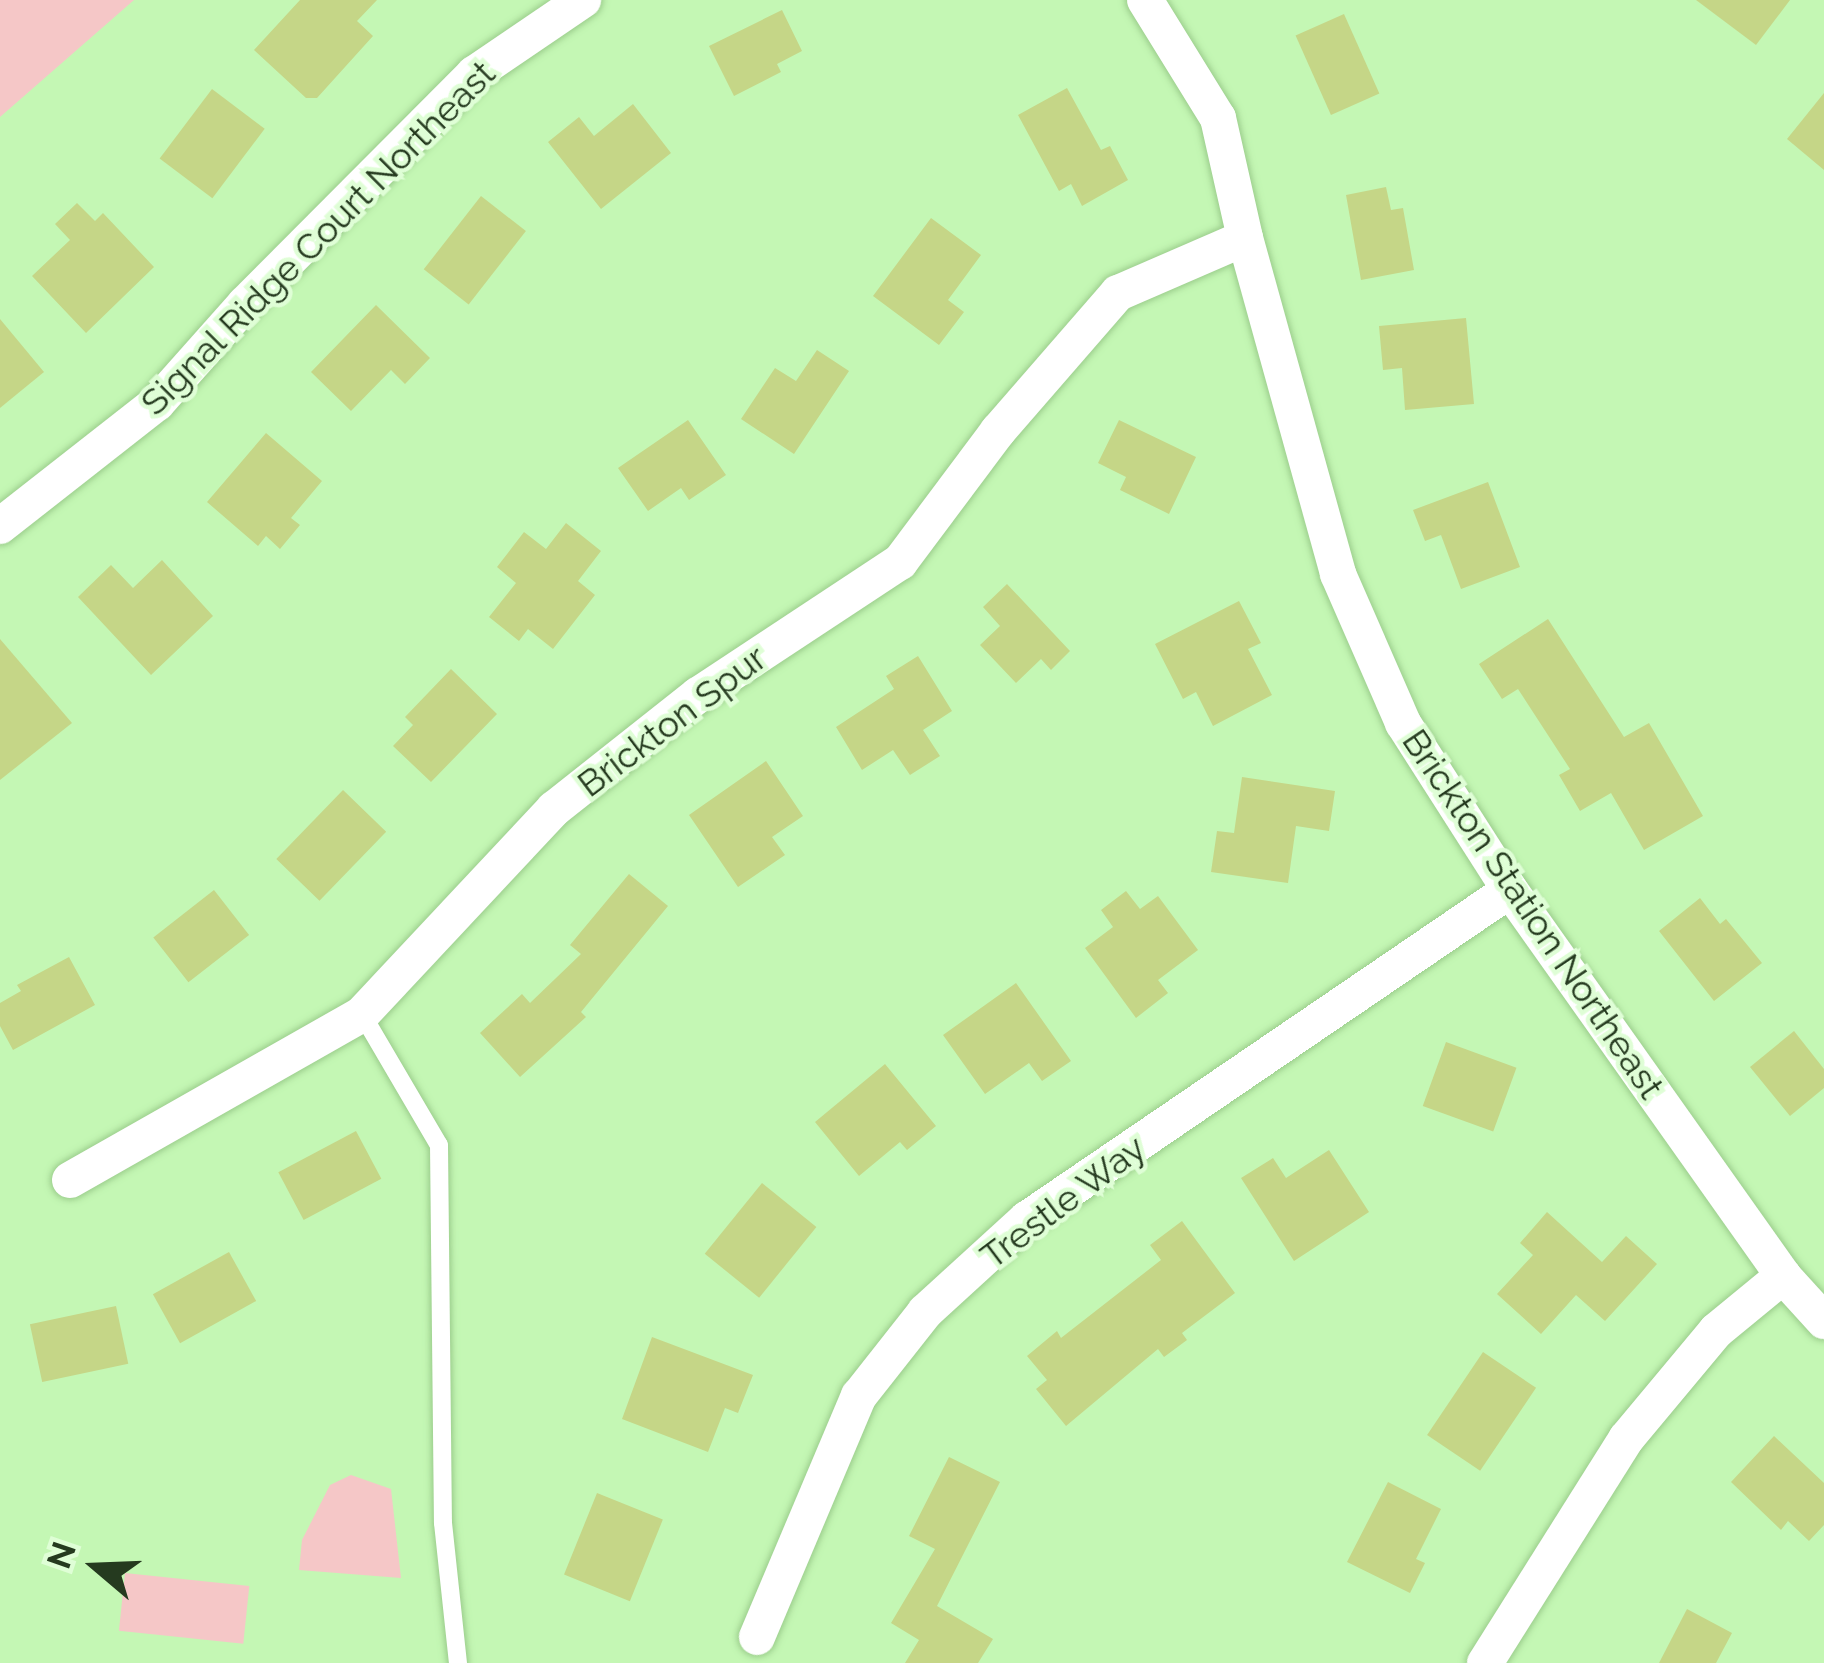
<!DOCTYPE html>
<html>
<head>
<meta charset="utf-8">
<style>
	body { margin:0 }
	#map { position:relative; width:1824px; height:1663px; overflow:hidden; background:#c4f7b4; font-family:Raleway,sans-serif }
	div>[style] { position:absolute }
	.green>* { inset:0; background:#f5c7c7; transform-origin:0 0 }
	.building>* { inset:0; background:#c5d687; transform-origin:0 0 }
	.roads { filter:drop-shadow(0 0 3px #9bcd8c) drop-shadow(0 0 3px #9bcd8c) }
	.lane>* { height:18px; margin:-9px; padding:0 9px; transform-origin:9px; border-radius:9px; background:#fff }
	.street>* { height:36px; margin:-18px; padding:0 18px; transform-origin:18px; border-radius:18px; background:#fff }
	span { translate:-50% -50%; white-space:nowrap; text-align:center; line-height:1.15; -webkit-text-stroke:9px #dffed6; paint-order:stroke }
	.street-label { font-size:36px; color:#253a1f }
	.north { position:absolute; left:36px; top:1507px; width:120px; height:120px; -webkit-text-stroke:9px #dffed6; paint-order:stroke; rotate:289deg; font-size:33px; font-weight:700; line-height:48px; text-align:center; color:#253a1f }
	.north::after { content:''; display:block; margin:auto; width:42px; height:54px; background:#253a1f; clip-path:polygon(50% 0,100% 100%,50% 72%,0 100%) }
</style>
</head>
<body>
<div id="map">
	<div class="green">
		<i style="clip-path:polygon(0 0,134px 0,0 117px)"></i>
		<i style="clip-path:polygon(351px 1475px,391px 1489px,401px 1578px,299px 1570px,302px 1540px,330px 1485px)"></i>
		<i style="left:125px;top:1573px;width:125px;height:58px;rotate:6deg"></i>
	</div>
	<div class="building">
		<i style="clip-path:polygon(300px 0,377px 0,357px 21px,373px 36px,317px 98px,306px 98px,254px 50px)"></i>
		<i style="clip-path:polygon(1696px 0,1790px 0,1756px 45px)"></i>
		<i style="clip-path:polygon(782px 10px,802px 51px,777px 64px,781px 72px,734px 96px,709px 46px)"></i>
		<i style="left:1344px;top:14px;width:87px;height:53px;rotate:66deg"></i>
		<i style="clip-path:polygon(1067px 88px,1101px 150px,1110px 146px,1128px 180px,1082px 206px,1071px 184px,1059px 191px,1018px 115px)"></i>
		<i style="left:212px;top:89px;width:66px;height:87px;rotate:37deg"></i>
		<i style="clip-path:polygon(1824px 93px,1824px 170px,1787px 139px)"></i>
		<i style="clip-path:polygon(633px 104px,671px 153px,601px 209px,548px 142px,579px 117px,594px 136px)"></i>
		<i style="clip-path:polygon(1386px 187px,1391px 210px,1403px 208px,1414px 270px,1361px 280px,1346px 195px)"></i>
		<i style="left:481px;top:196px;width:57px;height:93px;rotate:38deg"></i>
		<i style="clip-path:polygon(77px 203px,95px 221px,103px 213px,154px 267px,86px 333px,32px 276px,70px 240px,55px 224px)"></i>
		<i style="clip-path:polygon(931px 218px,981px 255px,948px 300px,964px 312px,939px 345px,873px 296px)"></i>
		<i style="clip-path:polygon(376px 305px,430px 358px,405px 384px,391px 370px,351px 411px,311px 372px)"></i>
		<i style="clip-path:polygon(1466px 318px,1474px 404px,1405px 410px,1402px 368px,1383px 370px,1379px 326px)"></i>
		<i style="clip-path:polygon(0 319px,44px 372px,0 408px)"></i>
		<i style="clip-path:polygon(817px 350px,849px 371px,794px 454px,741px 419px,775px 368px,796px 381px)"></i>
		<i style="clip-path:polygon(688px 420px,726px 475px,689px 500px,681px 488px,648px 511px,618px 468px)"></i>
		<i style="clip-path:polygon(1119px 420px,1196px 457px,1169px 514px,1120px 490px,1126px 477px,1098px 463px)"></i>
		<i style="clip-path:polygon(266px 433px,322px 481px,291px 518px,300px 525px,280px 549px,266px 536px,258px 546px,207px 502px)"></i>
		<i style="clip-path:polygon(1488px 482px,1520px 567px,1461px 589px,1441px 535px,1425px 541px,1413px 510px)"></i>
		<i style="clip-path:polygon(566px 523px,601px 551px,578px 581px,595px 595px,553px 649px,528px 629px,519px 641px,489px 617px,516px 583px,497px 567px,524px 532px,546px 549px)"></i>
		<i style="clip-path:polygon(162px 560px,213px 616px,151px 675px,78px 597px,111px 565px,133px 588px)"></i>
		<i style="clip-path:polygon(1007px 584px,1070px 651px,1051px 670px,1041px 659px,1016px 683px,980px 645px,1000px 626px,983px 607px)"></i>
		<i style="clip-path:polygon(1239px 601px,1261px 643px,1248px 649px,1272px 695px,1213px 726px,1196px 692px,1183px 699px,1155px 644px)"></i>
		<i style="clip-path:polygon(1548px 619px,1624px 737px,1649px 723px,1703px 816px,1644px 850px,1611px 793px,1580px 811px,1559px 775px,1570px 769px,1518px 689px,1502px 699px,1479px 664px)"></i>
		<i style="clip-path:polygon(0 639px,72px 723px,0 780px)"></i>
		<i style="clip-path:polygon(918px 656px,952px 711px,923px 730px,940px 756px,910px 775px,893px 750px,862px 770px,836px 727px,894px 689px,886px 676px)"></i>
		<i style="clip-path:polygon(451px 669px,497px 714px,431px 782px,393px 746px,413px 725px,405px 717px)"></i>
		<i style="clip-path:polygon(766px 761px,803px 816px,772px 837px,785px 855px,738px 887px,689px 815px)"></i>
		<i style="clip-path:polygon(1242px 777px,1335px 791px,1329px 831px,1296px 826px,1288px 883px,1211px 872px,1217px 831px,1234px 833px)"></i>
		<i style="left:343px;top:790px;width:60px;height:96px;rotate:44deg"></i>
		<i style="clip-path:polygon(629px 874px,668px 906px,581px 1012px,586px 1017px,520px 1077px,480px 1033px,522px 994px,530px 1003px,581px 954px,570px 945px)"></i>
		<i style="left:214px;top:890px;width:57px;height:77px;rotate:52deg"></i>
		<i style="clip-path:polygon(1126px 891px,1140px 909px,1158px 896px,1198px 950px,1158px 980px,1168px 993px,1136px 1018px,1085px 948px,1113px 927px,1101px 910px)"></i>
		<i style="clip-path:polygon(1700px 898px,1720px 924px,1726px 919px,1762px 963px,1714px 1001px,1659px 931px)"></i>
		<i style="clip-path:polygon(69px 957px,95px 1005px,13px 1050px,0 1026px,0 1003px,21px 991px,17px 985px)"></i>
		<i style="clip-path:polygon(1016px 983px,1071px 1061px,1042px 1081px,1029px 1063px,985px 1094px,943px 1035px)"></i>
		<i style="clip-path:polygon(1794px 1031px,1824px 1069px,1824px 1088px,1790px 1116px,1750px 1067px)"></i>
		<i style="left:1446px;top:1042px;width:75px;height:68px;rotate:20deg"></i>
		<i style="clip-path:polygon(885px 1064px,936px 1126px,907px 1150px,900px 1142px,859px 1176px,815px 1122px)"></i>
		<i style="left:356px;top:1131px;width:54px;height:88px;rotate:62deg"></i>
		<i style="clip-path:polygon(1329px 1150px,1369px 1212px,1294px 1261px,1241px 1178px,1273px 1158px,1286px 1178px)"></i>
		<i style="left:762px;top:1183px;width:70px;height:91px;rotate:39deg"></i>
		<i style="clip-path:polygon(1547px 1212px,1602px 1262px,1626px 1236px,1657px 1264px,1605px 1321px,1576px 1295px,1541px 1334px,1497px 1294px,1533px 1255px,1520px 1243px)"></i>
		<i style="clip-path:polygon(1182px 1221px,1235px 1293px,1182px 1333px,1187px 1340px,1164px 1357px,1158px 1349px,1066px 1426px,1036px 1389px,1047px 1380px,1027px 1356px,1057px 1331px,1061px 1338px,1161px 1260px,1150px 1245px)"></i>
		<i style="left:229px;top:1252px;width:56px;height:87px;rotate:61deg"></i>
		<i style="left:116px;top:1306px;width:59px;height:88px;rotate:78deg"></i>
		<i style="clip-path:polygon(652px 1337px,753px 1375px,738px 1413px,725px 1408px,708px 1452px,622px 1419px)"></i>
		<i style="left:1483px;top:1352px;width:64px;height:100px;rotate:34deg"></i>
		<i style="clip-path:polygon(1774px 1436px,1824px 1483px,1824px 1525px,1809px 1541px,1788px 1521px,1781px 1530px,1731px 1482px)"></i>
		<i style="clip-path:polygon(949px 1457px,1000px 1482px,937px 1606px,993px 1639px,978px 1663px,905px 1663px,919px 1640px,891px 1623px,935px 1549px,909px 1536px)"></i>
		<i style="clip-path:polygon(1388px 1482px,1441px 1509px,1416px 1559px,1425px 1563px,1410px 1593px,1347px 1562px)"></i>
		<i style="left:597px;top:1493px;width:71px;height:88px;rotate:22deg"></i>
		<i style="clip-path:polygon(1687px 1609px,1732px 1633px,1716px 1663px,1659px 1663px)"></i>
	</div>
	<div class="roads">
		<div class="lane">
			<i style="left:362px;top:1014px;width:152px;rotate:59.6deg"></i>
			<i style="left:439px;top:1145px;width:378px;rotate:89.4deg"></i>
			<i style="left:443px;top:1523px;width:141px;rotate:83.9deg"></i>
		</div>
		<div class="street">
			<i style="left:1145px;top:0;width:139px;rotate:58.3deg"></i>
			<i style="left:1218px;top:118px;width:123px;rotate:77.3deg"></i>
			<i style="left:1245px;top:238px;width:349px;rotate:74.5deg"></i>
			<i style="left:1338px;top:574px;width:163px;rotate:66.4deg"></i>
			<i style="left:1403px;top:723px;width:198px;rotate:57.4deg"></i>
			<i style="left:1510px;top:890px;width:473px;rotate:54.7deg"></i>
			<i style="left:1783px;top:1276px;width:61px;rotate:47.7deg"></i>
			<i style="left:0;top:526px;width:199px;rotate:-38.1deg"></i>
			<i style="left:157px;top:403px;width:132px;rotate:-48.4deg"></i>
			<i style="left:245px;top:304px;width:325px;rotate:-45.1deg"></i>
			<i style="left:474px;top:74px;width:132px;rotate:-34.2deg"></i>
			<i style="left:70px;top:1180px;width:336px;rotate:-29.6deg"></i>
			<i style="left:362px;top:1014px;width:281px;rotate:-46.9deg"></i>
			<i style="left:554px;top:809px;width:184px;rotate:-38.4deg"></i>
			<i style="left:698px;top:695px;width:242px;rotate:-33.4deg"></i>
			<i style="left:900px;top:562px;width:164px;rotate:-53.2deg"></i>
			<i style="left:998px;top:431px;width:183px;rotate:-49deg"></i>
			<i style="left:1118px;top:293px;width:138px;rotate:-23.4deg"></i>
			<i style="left:757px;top:1637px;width:262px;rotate:-67.1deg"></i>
			<i style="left:859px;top:1396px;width:107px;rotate:-51.8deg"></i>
			<i style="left:925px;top:1312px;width:138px;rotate:-42.4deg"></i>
			<i style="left:1027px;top:1219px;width:584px;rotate:-34.26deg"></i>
			<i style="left:1485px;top:1663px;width:265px;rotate:-57.8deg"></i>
			<i style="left:1626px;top:1439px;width:141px;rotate:-50.2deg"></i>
			<i style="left:1716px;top:1331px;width:87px;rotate:-39.4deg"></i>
		</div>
	</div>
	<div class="street-label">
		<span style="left:318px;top:238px;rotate:-45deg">Signal Ridge Court Northeast</span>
		<span style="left:672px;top:721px;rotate:-37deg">Brickton Spur</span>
		<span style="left:1533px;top:914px;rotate:56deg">Brickton Station Northeast</span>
		<span style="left:1063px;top:1202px;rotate:-37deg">Trestle Way</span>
	</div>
	<div class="north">N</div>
</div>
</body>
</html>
